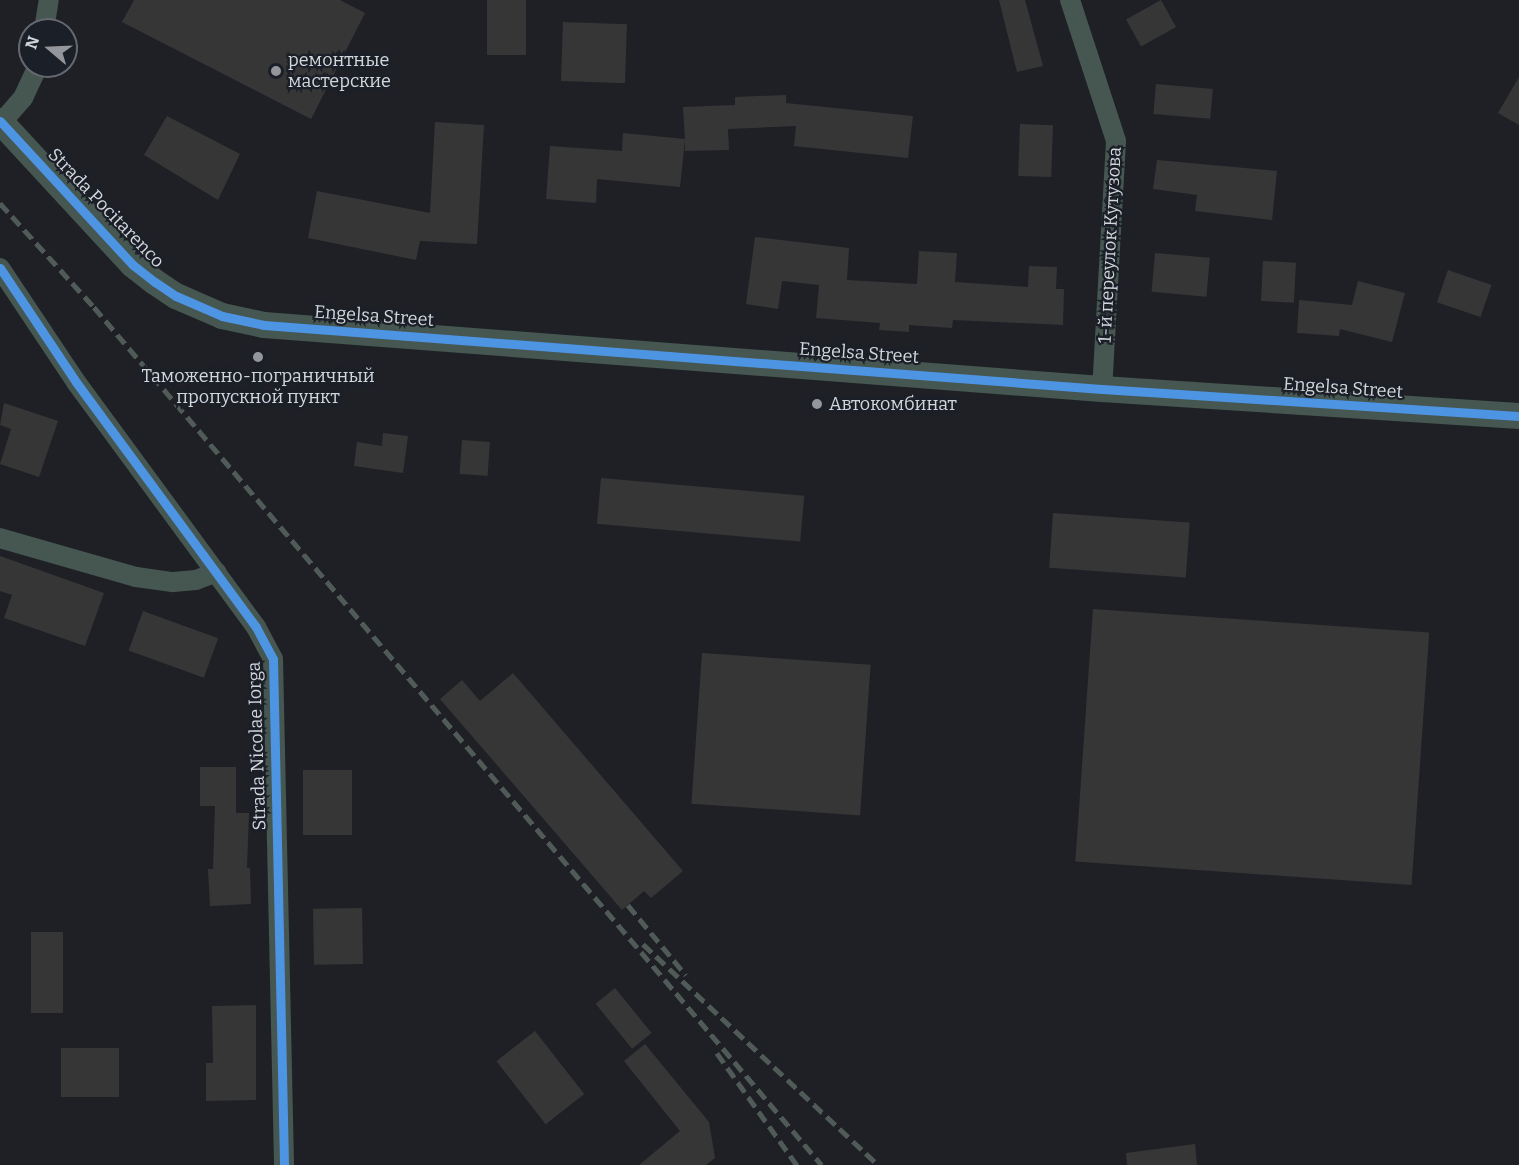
<!DOCTYPE html>
<html>
<head>
<meta charset="utf-8">
<style>
	body { margin:0 }
	#map { position:relative; width:1519px; height:1165px; overflow:hidden; background:#1e2025; font-family:Bitter,serif }
	div>[style] { position:absolute }
	.building>* { inset:0; background:#373637; transform-origin:0 0 }
	.minor>* { height:20px; margin:-10px; padding:0 10px; transform-origin:10px; border-radius:10px; background:#465650 }
	.tertiary>* { height:26px; margin:-13px; padding:0 13px; transform-origin:13px; border-radius:13px; background:#465650 }
	.rail>* { height:4.5px; margin-top:-2.25px; transform-origin:0; background:repeating-linear-gradient(90deg,#505b58 0 12px,transparent 0 18px) }
	.cycleway>* { height:9px; margin:-4.5px; padding:0 4.5px; transform-origin:4.5px; border-radius:4.5px; background:#4d94e3 }
	.dots>* { width:16px; height:16px; translate:-50% -50%; box-sizing:border-box; border:3px solid #1b1f28; border-radius:50% }
	span { translate:-50% -50%; white-space:nowrap; text-align:center; line-height:1.15; -webkit-text-stroke:4.5px #1b1f28; paint-order:stroke }
	.poi-label { font-size:18px; color:#d3d5dc }
	.left { translate:0 -50%; text-align:left }
	.street-label { font-size:18px; color:#d3d5dc }
	.north { position:absolute; left:18px; top:18px; width:60px; height:60px; box-sizing:border-box; background:#1b1f28; border:2px solid #656870; border-radius:50%; rotate:289deg; font-size:16px; font-weight:700; line-height:24px; text-align:center; color:#d3d5dc }
	.north::after { content:''; display:block; margin:auto; width:21px; height:27px; background:#94969c; clip-path:polygon(50% 0,100% 100%,50% 72%,0 100%) }
</style>
</head>
<body>
<div id="map">
	<div class="building">
		<i style="clip-path:polygon(134px 0,340px 0,365px 13px,311px 119px,122px 22px)"></i>
		<i style="left:487px;top:0;width:39px;height:55px"></i>
		<i style="clip-path:polygon(999px 0,1025px 0,1043px 66px,1017px 72px)"></i>
		<i style="left:1161px;top:0;width:31px;height:40px;rotate:61deg"></i>
		<i style="left:563px;top:22px;width:64px;height:59px;rotate:2deg"></i>
		<i style="clip-path:polygon(1519px 77px,1519px 125px,1498px 113px)"></i>
		<i style="left:1156px;top:84px;width:57px;height:30px;rotate:5deg"></i>
		<i style="clip-path:polygon(786px 95px,786px 103px,913px 116px,908px 158px,794px 146px,796px 126px,728px 129px,729px 150px,685px 151px,685px 140px,680px 187px,597px 179px,596px 203px,546px 199px,550px 146px,622px 151px,623px 133px,685px 139px,683px 107px,735px 105px,735px 97px)"></i>
		<i style="clip-path:polygon(167px 116px,240px 154px,218px 200px,144px 155px)"></i>
		<i style="clip-path:polygon(435px 122px,484px 125px,477px 244px,420px 241px,416px 260px,308px 238px,317px 191px,430px 213px)"></i>
		<i style="left:1020px;top:124px;width:33px;height:52px;rotate:2deg"></i>
		<i style="clip-path:polygon(1157px 160px,1277px 171px,1272px 220px,1195px 211px,1197px 195px,1153px 189px)"></i>
		<i style="clip-path:polygon(755px 237px,849px 248px,847px 280px,917px 284px,919px 251px,957px 253px,955px 282px,1028px 287px,1029px 266px,1057px 267px,1056px 289px,1064px 289px,1063px 325px,953px 320px,952px 328px,909px 325px,909px 332px,879px 330px,880px 323px,816px 318px,819px 285px,782px 281px,778px 309px,746px 304px)"></i>
		<i style="left:1155px;top:253px;width:55px;height:39px;rotate:5deg"></i>
		<i style="left:1263px;top:261px;width:33px;height:40px;rotate:3deg"></i>
		<i style="left:1448px;top:270px;width:46px;height:34px;rotate:19deg"></i>
		<i style="clip-path:polygon(1358px 281px,1405px 293px,1392px 342px,1340px 329px,1339px 336px,1297px 333px,1299px 300px,1352px 305px)"></i>
		<i style="clip-path:polygon(4px 403px,58px 421px,39px 477px,0 464px,11px 429px,0 425px)"></i>
		<i style="clip-path:polygon(383px 433px,408px 436px,403px 473px,354px 466px,357px 442px,382px 446px)"></i>
		<i style="left:462px;top:440px;width:28px;height:34px;rotate:4deg"></i>
		<i style="left:601px;top:478px;width:204px;height:46px;rotate:5deg"></i>
		<i style="left:1053px;top:513px;width:137px;height:55px;rotate:4deg"></i>
		<i style="clip-path:polygon(0 556px,104px 593px,85px 646px,4px 618px,12px 595px,0 591px)"></i>
		<i style="left:1093px;top:609px;width:337px;height:253px;rotate:4deg"></i>
		<i style="left:143px;top:611px;width:80px;height:42px;rotate:20deg"></i>
		<i style="left:702px;top:653px;width:169px;height:151px;rotate:4deg"></i>
		<i style="clip-path:polygon(513px 673px,683px 871px,651px 898px,644px 891px,622px 910px,440px 699px,462px 680px,480px 701px)"></i>
		<i style="clip-path:polygon(200px 767px,236px 767px,236px 813px,249px 813px,247px 868px,250px 868px,251px 904px,210px 906px,208px 869px,213px 869px,215px 806px,200px 806px)"></i>
		<i style="left:303px;top:770px;width:49px;height:65px"></i>
		<i style="left:362px;top:908px;width:56px;height:49px;rotate:89deg"></i>
		<i style="left:31px;top:932px;width:32px;height:81px"></i>
		<i style="left:615px;top:988px;width:58px;height:25px;rotate:51deg"></i>
		<i style="clip-path:polygon(256px 1005px,256px 1100px,206px 1101px,206px 1063px,213px 1063px,212px 1006px)"></i>
		<i style="left:535px;top:1031px;width:80px;height:49px;rotate:52deg"></i>
		<i style="clip-path:polygon(645px 1044px,709px 1122px,715px 1158px,706px 1165px,639px 1165px,680px 1131px,624px 1061px)"></i>
		<i style="left:61px;top:1048px;width:58px;height:49px"></i>
		<i style="clip-path:polygon(1195px 1144px,1197px 1165px,1127px 1165px,1126px 1153px)"></i>
	</div>
	<div class="minor">
		<i style="left:1070px;top:0;width:148px;rotate:71.9deg"></i>
		<i style="left:1116px;top:141px;width:248px;rotate:93.2deg"></i>
		<i style="left:44px;top:30px;width:30px;rotate:-81deg"></i>
		<i style="left:2px;top:122px;width:32px;rotate:-49deg"></i>
		<i style="left:23px;top:98px;width:35px;rotate:-65deg"></i>
		<i style="left:0;top:268px;width:137px;rotate:56.3deg"></i>
		<i style="left:76px;top:382px;width:304px;rotate:53.7deg"></i>
		<i style="left:256px;top:627px;width:36px;rotate:62deg"></i>
		<i style="left:273px;top:659px;width:506px;rotate:88.75deg"></i>
		<i style="left:0;top:538px;width:141px;rotate:16deg"></i>
		<i style="left:136px;top:577px;width:37px;rotate:8deg"></i>
		<i style="left:173px;top:582px;width:23px;rotate:-5deg"></i>
		<i style="left:196px;top:580px;width:22px;rotate:-21deg"></i>
	</div>
	<div class="tertiary">
		<i style="left:0;top:121px;width:196px;rotate:47.3deg"></i>
		<i style="left:133px;top:265px;width:28px;rotate:38deg"></i>
		<i style="left:155px;top:282px;width:25px;rotate:34deg"></i>
		<i style="left:176px;top:296px;width:50px;rotate:23.5deg"></i>
		<i style="left:222px;top:316px;width:43px;rotate:12.1deg"></i>
		<i style="left:264px;top:325px;width:840px;rotate:4.37deg"></i>
		<i style="left:1102px;top:389px;width:418px;rotate:3.7deg"></i>
	</div>
	<div class="rail">
		<i style="left:0;top:203px;width:140px;rotate:47.9deg"></i>
		<i style="left:94px;top:307px;width:1125px;rotate:49.69deg"></i>
		<i style="left:628px;top:905px;width:91px;rotate:50.4deg"></i>
		<i style="left:643px;top:944px;width:323px;rotate:43.2deg"></i>
		<i style="left:717px;top:1053px;width:138px;rotate:54.5deg"></i>
	</div>
	<div class="cycleway">
		<i style="left:0;top:121px;width:196px;rotate:47.3deg"></i>
		<i style="left:133px;top:265px;width:28px;rotate:38deg"></i>
		<i style="left:155px;top:282px;width:25px;rotate:34deg"></i>
		<i style="left:176px;top:296px;width:50px;rotate:23.5deg"></i>
		<i style="left:222px;top:316px;width:43px;rotate:12.1deg"></i>
		<i style="left:264px;top:325px;width:840px;rotate:4.37deg"></i>
		<i style="left:1102px;top:389px;width:418px;rotate:3.7deg"></i>
		<i style="left:0;top:268px;width:137px;rotate:56.3deg"></i>
		<i style="left:76px;top:382px;width:304px;rotate:53.7deg"></i>
		<i style="left:256px;top:627px;width:36px;rotate:62deg"></i>
		<i style="left:273px;top:659px;width:506px;rotate:88.75deg"></i>
	</div>
	<div class="dots">
		<i style="left:276px;top:71px;background:#94969c"></i>
		<i style="left:258px;top:357px;background:#94969c"></i>
		<i style="left:817px;top:404px;background:#94969c"></i>
	</div>
	<div class="poi-label">
		<span class="left" style="left:288px;top:71px">ремонтные<br>мастерские</span>
		<span style="left:258px;top:387px">Таможенно-пограничный<br>пропускной пункт</span>
		<span class="left" style="left:829px;top:404px">Автокомбинат</span>
	</div>
	<div class="street-label">
		<span style="left:106px;top:208px;rotate:46deg">Strada Pocitarenco</span>
		<span style="left:1110px;top:245px;rotate:-87deg">1-й переулок Кутузова</span>
		<span style="left:374px;top:316px;rotate:4deg">Engelsa Street</span>
		<span style="left:859px;top:353px;rotate:4deg">Engelsa Street</span>
		<span style="left:1343px;top:388px;rotate:4deg">Engelsa Street</span>
		<span style="left:257px;top:746px;rotate:-92deg">Strada Nicolae Iorga</span>
	</div>
	<div class="north">N</div>
</div>
</body>
</html>
